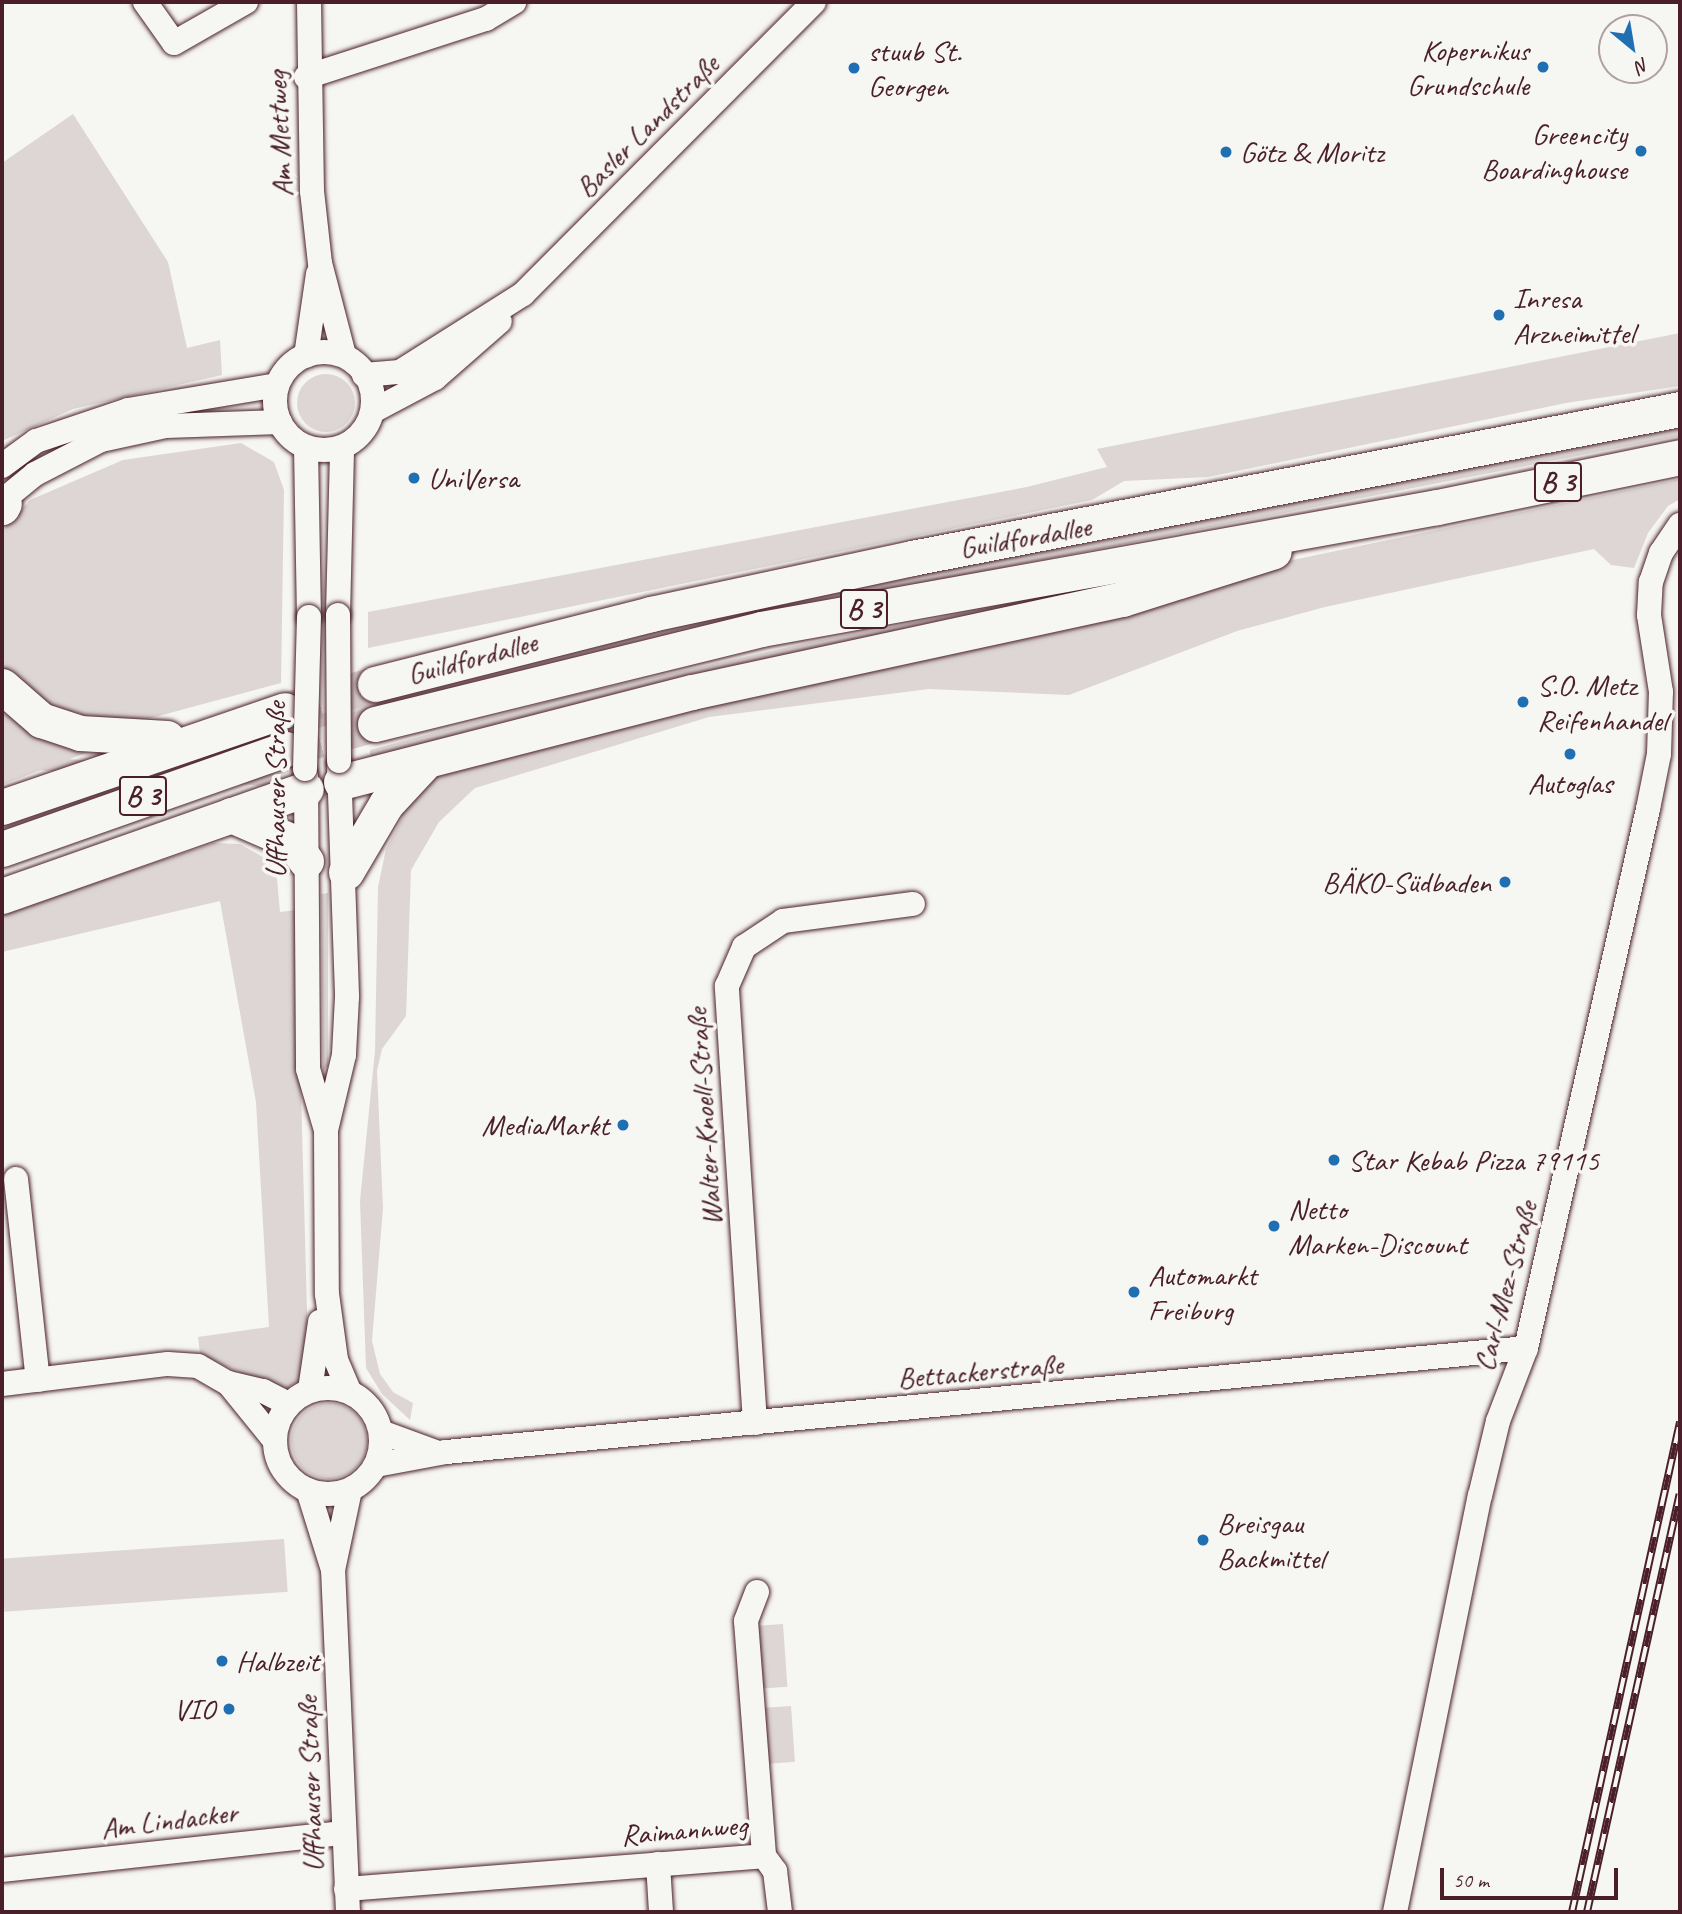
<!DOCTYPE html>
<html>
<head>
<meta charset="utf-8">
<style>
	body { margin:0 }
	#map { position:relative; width:1682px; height:1914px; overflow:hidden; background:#f6f6f2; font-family:Caveat,sans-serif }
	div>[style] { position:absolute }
	.green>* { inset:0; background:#ddd6d5; transform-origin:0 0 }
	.round { border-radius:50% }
	.highway-tunnel>* { height:35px; margin-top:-17.5px; transform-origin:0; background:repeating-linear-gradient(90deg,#d4cbca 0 35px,transparent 0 53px) }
	.roads { filter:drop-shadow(0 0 2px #4a1f2b) drop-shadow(0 0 2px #4a1f2b) }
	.minor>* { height:24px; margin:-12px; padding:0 12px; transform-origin:12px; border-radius:12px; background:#f6f6f2 }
	.minor>.ring { margin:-12px; padding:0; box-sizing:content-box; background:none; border:24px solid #f6f6f2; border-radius:50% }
	.highway>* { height:35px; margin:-17.5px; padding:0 17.5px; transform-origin:17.5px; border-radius:17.5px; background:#f6f6f2 }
	.rail>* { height:8px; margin-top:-4px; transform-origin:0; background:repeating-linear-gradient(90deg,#f6f6f2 0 16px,#4a1f2b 0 32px); box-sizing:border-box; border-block:2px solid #4a1f2b }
	.bridges { filter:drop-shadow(0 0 2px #4a1f2b) drop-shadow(0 0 2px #4a1f2b) }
	.minor-bridge>* { height:24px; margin:-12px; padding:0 12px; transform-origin:12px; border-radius:12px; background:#f6f6f2 }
	.dots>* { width:19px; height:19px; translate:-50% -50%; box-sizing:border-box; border:4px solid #f6f6f2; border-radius:50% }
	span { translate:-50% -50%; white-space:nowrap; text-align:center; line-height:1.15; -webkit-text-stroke:7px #f6f6f2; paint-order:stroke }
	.shield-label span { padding:2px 5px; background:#f6f6f2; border:2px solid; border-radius:5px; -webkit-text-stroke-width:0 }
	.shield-label { font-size:28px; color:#4a1f2b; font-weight:700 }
	.poi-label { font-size:30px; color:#4a1f2b }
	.right { translate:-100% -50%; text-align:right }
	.left { translate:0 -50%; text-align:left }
	.street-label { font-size:30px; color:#4a1f2b }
	.frame { position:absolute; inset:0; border:4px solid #4a1f2b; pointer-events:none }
	.north { position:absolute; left:1598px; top:14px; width:70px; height:70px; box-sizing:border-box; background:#f6f6f2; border:2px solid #b1a0a2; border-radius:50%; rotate:150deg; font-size:19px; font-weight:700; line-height:28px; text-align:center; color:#4a1f2b }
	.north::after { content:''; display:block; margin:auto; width:24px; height:32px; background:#1f6fb2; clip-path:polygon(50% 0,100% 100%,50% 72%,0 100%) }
	.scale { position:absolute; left:1440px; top:1868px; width:178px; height:32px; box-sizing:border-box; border:4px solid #4a1f2b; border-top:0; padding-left:9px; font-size:21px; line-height:24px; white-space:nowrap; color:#4a1f2b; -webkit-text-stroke:5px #f6f6f2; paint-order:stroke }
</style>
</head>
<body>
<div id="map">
	<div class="green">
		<i style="clip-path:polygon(73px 114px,168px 262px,187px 348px,220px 340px,222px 375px,73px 409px,2px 441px,2px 163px)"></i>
		<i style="clip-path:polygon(1680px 333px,1680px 386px,1566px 403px,1208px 477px,1124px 481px,1092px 500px,368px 648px,368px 612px,1027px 487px,1107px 467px,1097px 449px)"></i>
		<i class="round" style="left:297px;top:374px;width:58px;height:58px"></i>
		<i style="clip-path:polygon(1680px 424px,1680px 436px,929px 582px,385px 706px,2px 834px,2px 821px,271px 727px,578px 646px,929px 570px)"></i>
		<i style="clip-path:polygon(241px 443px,274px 462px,284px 490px,281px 683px,140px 721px,51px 714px,2px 673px,2px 531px,30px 500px,123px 460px)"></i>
		<i style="clip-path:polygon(1680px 479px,1680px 499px,1668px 506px,1648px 533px,1634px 568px,1611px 565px,1594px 549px,1325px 607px,1237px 631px,1069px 695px,929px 689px,709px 717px,475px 788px,439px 822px,411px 870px,406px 1016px,382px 1049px,377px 1071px,383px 1208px,372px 1341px,380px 1374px,393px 1392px,413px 1403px,410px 1420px,382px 1394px,366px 1368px,360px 1201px,375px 1051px,378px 887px,386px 849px,403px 816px,394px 811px,402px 798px,449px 767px,1269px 565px)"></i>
		<i style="clip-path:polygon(1178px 572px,389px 759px,370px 756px,370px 750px,573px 695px,811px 642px)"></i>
		<i style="clip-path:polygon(2px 713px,66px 743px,87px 747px,88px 752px,2px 785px)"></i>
		<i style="left:281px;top:774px;width:13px;height:296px;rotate:94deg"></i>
		<i style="clip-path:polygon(214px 843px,240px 844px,268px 860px,277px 879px,280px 912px,296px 910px,308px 1346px,301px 1379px,287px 1388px,259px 1382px,200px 1354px,198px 1337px,269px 1327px,256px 1102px,220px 901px,2px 952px,2px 914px)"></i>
		<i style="clip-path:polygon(328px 893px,328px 1066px,323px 1071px,321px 894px)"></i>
		<i class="round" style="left:291px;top:1403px;width:76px;height:76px"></i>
		<i style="left:284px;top:1539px;width:53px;height:284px;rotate:86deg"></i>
		<i style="left:783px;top:1624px;width:63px;height:25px;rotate:86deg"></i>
		<i style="left:791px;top:1706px;width:56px;height:26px;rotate:86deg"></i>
	</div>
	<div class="highway-tunnel">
		<i style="left:285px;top:710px;width:94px;rotate:-16.1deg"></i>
		<i style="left:286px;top:749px;width:92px;rotate:-15.7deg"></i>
	</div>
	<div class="roads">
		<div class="minor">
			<i style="left:145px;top:2px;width:50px;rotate:54.7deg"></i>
			<i style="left:174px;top:43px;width:83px;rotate:-29.7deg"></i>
			<i style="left:309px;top:2px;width:189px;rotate:89.1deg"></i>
			<i style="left:312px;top:191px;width:72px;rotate:83.7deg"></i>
			<i style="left:320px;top:263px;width:95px;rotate:75.4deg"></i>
			<i style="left:306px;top:77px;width:189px;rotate:-17.9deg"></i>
			<i style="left:486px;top:19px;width:33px;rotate:-31deg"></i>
			<i class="ring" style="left:275px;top:352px;width:74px;height:74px"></i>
			<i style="left:306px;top:356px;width:83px;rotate:-81.7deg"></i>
			<i style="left:364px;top:375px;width:36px;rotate:-5deg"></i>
			<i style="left:400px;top:372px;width:146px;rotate:-32.4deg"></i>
			<i style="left:523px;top:294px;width:412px;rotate:-45.1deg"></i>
			<i style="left:373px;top:411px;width:70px;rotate:-28deg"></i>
			<i style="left:435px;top:378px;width:86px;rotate:-41.2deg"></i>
			<i style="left:306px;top:447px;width:170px;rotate:89deg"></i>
			<i style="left:2px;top:466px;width:42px;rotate:-36.3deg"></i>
			<i style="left:36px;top:441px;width:97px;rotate:-18.6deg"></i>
			<i style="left:128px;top:410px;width:151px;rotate:-9.5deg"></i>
			<i style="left:2px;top:501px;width:43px;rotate:-39.3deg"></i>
			<i style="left:35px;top:474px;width:74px;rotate:-27.3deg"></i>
			<i style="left:101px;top:440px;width:66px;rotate:-12.2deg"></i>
			<i style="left:166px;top:426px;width:114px;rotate:-2deg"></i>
			<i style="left:338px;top:615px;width:167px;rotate:-88.6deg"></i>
			<i style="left:339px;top:765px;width:232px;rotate:88deg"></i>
			<i style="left:347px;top:997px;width:58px;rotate:93deg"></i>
			<i style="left:344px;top:1055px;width:77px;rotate:103.5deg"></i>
			<i style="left:326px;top:1130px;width:164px;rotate:89.7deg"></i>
			<i style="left:327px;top:1294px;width:67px;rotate:82.2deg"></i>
			<i style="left:336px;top:1360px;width:34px;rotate:67deg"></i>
			<i style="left:306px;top:776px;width:293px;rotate:89.6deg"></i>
			<i style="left:308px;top:1069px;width:64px;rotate:73.6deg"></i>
			<i style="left:16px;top:1179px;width:202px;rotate:83.8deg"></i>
			<i style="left:228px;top:1383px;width:36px;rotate:13deg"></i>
			<i style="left:263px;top:1391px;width:29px;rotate:27deg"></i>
			<i style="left:2px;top:1384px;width:167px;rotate:-6.9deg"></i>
			<i style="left:168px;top:1364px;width:30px;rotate:4deg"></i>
			<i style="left:198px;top:1366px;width:34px;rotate:30deg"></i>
			<i style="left:228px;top:1383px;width:75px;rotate:51deg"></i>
			<i class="ring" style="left:275px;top:1388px;width:82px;height:82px"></i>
			<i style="left:310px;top:1390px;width:69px;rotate:-81.6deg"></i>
			<i style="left:755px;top:1423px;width:438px;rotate:-93.7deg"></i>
			<i style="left:727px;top:986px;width:43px;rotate:-66.4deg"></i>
			<i style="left:744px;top:947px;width:47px;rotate:-33.7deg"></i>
			<i style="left:783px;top:921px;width:131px;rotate:-7.5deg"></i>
			<i style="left:381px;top:1432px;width:61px;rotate:20.2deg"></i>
			<i style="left:376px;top:1465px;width:71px;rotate:-10.5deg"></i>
			<i style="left:446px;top:1452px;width:1085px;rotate:-5.5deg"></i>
			<i style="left:308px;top:1490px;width:84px;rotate:72.6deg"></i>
			<i style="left:757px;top:1592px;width:31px;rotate:111deg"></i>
			<i style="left:746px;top:1621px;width:236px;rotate:85.6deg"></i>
			<i style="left:764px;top:1856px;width:19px;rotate:54deg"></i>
			<i style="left:775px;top:1871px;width:41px;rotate:83deg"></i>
			<i style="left:658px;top:1864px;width:48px;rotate:86.4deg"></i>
			<i style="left:2px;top:1870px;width:343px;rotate:-6.2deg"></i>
			<i style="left:346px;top:1889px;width:419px;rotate:-4.5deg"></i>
			<i style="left:348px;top:1912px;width:342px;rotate:-92.5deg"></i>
			<i style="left:333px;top:1570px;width:82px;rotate:-78deg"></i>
			<i style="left:1395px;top:1912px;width:425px;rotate:-78.5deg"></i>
			<i style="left:1480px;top:1496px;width:77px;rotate:-76.5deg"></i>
			<i style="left:1498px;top:1421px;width:78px;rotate:-69deg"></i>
			<i style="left:1526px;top:1348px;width:553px;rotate:-77.25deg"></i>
			<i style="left:1648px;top:809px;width:56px;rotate:-78.7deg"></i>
			<i style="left:1659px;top:754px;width:62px;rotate:-88.2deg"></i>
			<i style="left:1661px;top:692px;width:78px;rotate:-98.9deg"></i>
			<i style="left:1649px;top:615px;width:33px;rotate:-87deg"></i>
			<i style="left:1651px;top:582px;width:31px;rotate:-71deg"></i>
			<i style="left:1661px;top:553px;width:34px;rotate:-56deg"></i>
		</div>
		<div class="highway">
			<i style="left:2px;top:507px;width:4px;rotate:-63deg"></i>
			<i style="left:375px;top:684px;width:285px;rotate:-14.2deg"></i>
			<i style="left:651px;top:614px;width:267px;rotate:-12.1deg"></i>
			<i style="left:912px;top:558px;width:782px;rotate:-10.98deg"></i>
			<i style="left:2px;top:686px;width:52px;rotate:41.1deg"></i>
			<i style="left:41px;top:720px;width:41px;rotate:18.4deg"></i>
			<i style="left:80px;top:733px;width:87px;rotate:3.3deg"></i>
			<i style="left:375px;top:724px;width:398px;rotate:-13.8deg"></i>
			<i style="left:761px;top:629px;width:687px;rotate:-10.23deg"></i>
			<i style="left:1437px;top:507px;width:248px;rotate:-11.6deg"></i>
			<i style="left:341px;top:782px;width:362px;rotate:-14.4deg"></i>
			<i style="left:692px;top:692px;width:440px;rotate:-12.2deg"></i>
			<i style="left:1122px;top:599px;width:159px;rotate:-17.5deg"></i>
			<i style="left:2px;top:807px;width:299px;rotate:-18.9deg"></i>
			<i style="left:231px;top:815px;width:65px;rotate:23.4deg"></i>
			<i style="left:291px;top:841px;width:25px;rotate:53deg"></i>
			<i style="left:2px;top:849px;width:301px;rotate:-19.4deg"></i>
			<i style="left:346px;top:872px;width:79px;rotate:-59.5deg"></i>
			<i style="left:386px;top:804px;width:59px;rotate:-47.1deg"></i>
			<i style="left:2px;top:896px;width:322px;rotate:-19.4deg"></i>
		</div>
	</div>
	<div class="rail">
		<i style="left:1572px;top:1912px;width:502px;rotate:-77.57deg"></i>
		<i style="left:1587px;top:1912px;width:428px;rotate:-77.5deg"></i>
	</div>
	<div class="bridges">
		<div class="minor-bridge">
			<i style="left:338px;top:615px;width:146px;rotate:89.6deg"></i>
			<i style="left:305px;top:769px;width:152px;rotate:-88.5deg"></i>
		</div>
	</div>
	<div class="dots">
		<i style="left:1543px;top:67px;background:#1f6fb2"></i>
		<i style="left:854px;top:68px;background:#1f6fb2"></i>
		<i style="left:1641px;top:151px;background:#1f6fb2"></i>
		<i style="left:1226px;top:152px;background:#1f6fb2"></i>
		<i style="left:1499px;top:315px;background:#1f6fb2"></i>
		<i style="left:414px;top:478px;background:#1f6fb2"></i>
		<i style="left:1523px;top:702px;background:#1f6fb2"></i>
		<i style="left:1570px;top:754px;background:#1f6fb2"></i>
		<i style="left:1505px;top:882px;background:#1f6fb2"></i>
		<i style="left:623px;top:1125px;background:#1f6fb2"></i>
		<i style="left:1334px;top:1160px;background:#1f6fb2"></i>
		<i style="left:1274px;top:1226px;background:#1f6fb2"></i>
		<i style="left:1134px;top:1292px;background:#1f6fb2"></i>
		<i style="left:1203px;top:1540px;background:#1f6fb2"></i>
		<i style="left:222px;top:1661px;background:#1f6fb2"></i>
		<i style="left:229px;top:1709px;background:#1f6fb2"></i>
	</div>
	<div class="shield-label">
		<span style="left:1558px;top:482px">B 3</span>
		<span style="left:864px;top:609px">B 3</span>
		<span style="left:143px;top:796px">B 3</span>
	</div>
	<div class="poi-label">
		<span class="right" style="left:1529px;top:67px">Kopernikus<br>Grundschule</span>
		<span class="left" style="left:868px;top:68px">stuub St.<br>Georgen</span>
		<span class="right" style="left:1627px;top:151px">Greencity<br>Boardinghouse</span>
		<span class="left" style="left:1240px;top:152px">Götz &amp; Moritz</span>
		<span class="left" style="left:1513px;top:315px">Inresa<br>Arzneimittel</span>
		<span class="left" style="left:428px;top:478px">UniVersa</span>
		<span class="left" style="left:1537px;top:702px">S.O. Metz<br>Reifenhandel</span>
		<span style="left:1570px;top:783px">Autoglas</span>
		<span class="right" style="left:1491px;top:882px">BÄKO-Südbaden</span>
		<span class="right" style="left:609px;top:1125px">MediaMarkt</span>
		<span class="left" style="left:1348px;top:1160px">Star Kebab Pizza 79115</span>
		<span class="left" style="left:1288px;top:1226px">Netto<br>Marken-Discount</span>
		<span class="left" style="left:1148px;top:1292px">Automarkt<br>Freiburg</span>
		<span class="left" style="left:1217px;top:1540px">Breisgau<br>Backmittel</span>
		<span class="left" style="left:236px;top:1661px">Halbzeit</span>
		<span class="right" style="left:215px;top:1709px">VIO</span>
	</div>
	<div class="street-label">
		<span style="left:647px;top:126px;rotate:-45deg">Basler Landstraße</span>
		<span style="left:279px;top:134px;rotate:-93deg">Am Mettweg</span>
		<span style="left:1025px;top:537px;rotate:-10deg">Guildfordallee</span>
		<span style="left:472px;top:658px;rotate:-15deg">Guildfordallee</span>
		<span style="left:275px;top:790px;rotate:-90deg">Uffhauser Straße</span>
		<span style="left:704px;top:1117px;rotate:-94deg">Walter-Knoell-Straße</span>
		<span style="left:1505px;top:1286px;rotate:-75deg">Carl-Mez-Straße</span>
		<span style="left:980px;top:1371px;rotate:-5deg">Bettackerstraße</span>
		<span style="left:310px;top:1784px;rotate:-92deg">Uffhauser Straße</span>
		<span style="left:169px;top:1820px;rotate:-7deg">Am Lindacker</span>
		<span style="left:684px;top:1830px;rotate:-5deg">Raimannweg</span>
	</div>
	<div class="frame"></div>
	<div class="north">N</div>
	<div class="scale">50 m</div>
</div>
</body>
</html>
